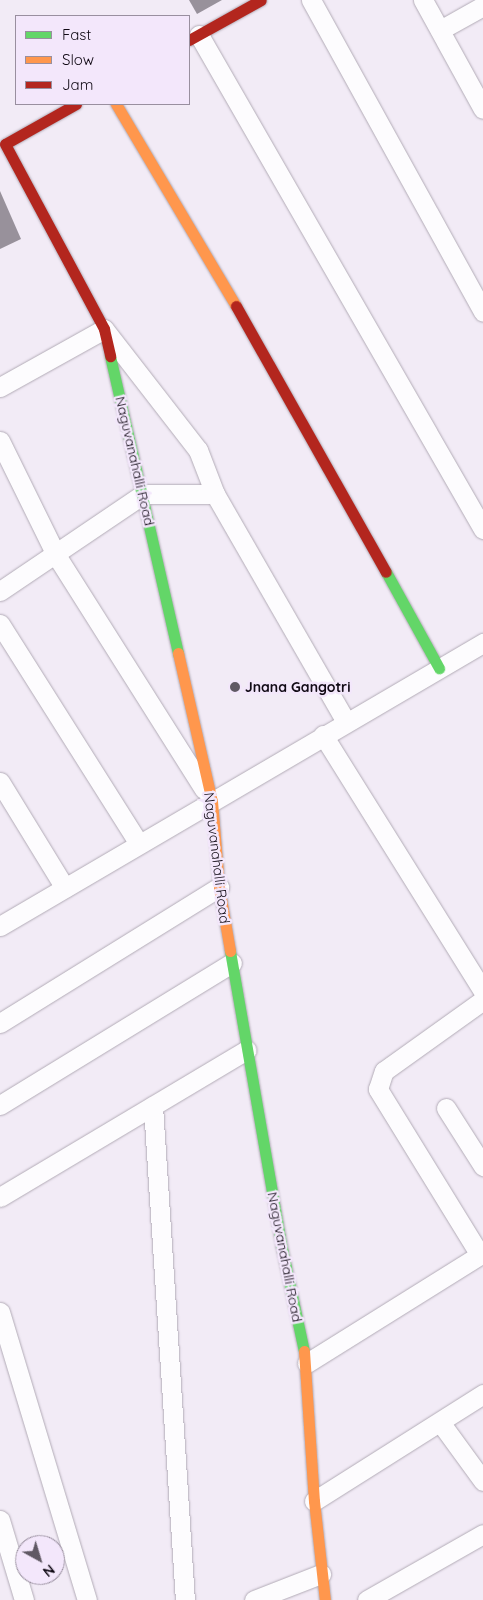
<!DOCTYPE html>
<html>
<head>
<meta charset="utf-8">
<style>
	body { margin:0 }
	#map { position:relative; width:483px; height:1600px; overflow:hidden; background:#f2ebf6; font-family:Quicksand,sans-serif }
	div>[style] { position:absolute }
	.building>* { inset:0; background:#98919b }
	.roads { filter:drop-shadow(0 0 1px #b2abb6) drop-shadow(0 0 1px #b2abb6) }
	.street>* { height:19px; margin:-9.5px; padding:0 9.5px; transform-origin:9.5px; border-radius:9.5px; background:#fdfcfe }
	.fast>* { height:11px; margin:-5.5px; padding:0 5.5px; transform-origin:5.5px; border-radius:5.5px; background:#63d668 }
	.slow>* { height:11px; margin:-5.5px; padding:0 5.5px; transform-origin:5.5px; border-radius:5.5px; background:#ff974d }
	.jam>* { height:11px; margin:-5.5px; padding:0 5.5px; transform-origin:5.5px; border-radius:5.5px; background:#b3261e }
	.dots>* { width:14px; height:14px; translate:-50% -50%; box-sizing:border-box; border:2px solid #f3e7fb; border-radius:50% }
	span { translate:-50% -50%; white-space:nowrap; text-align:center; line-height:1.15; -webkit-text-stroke:5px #f3e7fb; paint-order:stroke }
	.street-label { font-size:14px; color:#110a15 }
	.poi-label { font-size:14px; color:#110a15; font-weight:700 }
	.left { translate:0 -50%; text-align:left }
	.legend { position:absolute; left:15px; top:15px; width:175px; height:90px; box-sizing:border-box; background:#f3e7fb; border:1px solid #998f9f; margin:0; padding:6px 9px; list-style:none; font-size:15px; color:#110a15 }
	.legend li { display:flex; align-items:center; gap:10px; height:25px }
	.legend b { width:25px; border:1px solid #998f9f }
	.north { position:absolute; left:15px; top:1535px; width:50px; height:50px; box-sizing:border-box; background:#f3e7fb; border:1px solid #998f9f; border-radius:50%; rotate:141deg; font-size:14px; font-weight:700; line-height:20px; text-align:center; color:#110a15 }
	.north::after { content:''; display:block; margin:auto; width:18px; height:22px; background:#605964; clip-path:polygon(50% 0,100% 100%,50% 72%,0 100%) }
</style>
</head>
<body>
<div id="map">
	<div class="building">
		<i style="clip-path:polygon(189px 0,222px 0,197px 14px)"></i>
		<i style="clip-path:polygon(0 191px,21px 239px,0 249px)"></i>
	</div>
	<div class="roads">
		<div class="street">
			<i style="left:311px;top:0;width:356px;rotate:61.1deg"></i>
			<i style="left:423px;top:0;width:124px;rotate:61.2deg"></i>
			<i style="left:440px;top:30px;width:49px;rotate:-29.2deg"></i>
			<i style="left:199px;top:35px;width:570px;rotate:60.11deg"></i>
			<i style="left:0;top:387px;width:119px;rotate:-29.1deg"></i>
			<i style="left:104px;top:329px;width:153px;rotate:52.2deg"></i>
			<i style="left:198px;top:450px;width:47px;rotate:68.9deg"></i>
			<i style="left:215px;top:494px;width:263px;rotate:60.1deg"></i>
			<i style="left:0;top:441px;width:127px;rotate:63.8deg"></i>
			<i style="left:56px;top:555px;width:277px;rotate:57.7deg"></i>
			<i style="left:0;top:591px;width:173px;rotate:-34.1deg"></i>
			<i style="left:143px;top:494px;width:72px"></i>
			<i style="left:0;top:624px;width:260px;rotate:57.7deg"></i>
			<i style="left:323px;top:735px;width:302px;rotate:58deg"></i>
			<i style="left:0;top:782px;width:124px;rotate:58.5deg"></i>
			<i style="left:0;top:926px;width:560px;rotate:-30.37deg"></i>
			<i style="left:0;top:1023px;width:258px;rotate:-31.8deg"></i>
			<i style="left:0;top:1105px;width:272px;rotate:-31.5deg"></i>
			<i style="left:153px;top:1106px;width:495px;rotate:86.3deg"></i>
			<i style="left:446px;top:1108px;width:69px;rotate:57.5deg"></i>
			<i style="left:0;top:1197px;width:287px;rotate:-30.8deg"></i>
			<i style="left:480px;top:1255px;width:195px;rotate:-121.6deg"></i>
			<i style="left:378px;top:1089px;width:19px;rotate:-72deg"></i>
			<i style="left:384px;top:1071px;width:122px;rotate:-35.6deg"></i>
			<i style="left:0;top:1312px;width:301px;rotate:73.2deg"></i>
			<i style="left:307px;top:1363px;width:208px;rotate:-32deg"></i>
			<i style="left:440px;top:1422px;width:73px;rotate:53.9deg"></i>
			<i style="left:314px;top:1501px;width:200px;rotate:-32.3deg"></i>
			<i style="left:0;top:1520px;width:84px;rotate:73.3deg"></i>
			<i style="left:254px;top:1600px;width:72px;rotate:-21.2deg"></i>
			<i style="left:367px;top:1600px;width:133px;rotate:-29.6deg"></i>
		</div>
		<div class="fast">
			<i style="left:110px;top:356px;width:305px;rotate:77.1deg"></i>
			<i style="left:386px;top:572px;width:110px;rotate:61.1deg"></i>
			<i style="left:230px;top:951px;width:297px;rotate:80.1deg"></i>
			<i style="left:281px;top:1244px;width:109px;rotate:77.9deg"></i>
		</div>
		<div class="slow">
			<i style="left:116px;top:104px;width:235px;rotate:59.3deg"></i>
			<i style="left:178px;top:653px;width:152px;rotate:77.1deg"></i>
			<i style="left:212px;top:801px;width:86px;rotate:85.3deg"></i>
			<i style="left:219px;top:887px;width:65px;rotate:80.2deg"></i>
			<i style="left:304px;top:1351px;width:150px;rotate:86.2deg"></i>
			<i style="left:314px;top:1501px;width:100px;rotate:83.7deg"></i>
		</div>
		<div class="jam">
			<i style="left:189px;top:40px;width:82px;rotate:-29.1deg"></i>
			<i style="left:76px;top:104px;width:81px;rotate:150.6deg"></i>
			<i style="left:5px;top:144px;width:210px;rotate:61.8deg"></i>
			<i style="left:104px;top:329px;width:28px;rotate:77deg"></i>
			<i style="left:236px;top:306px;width:305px;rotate:60.6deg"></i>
		</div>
	</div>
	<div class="dots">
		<i style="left:235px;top:687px;background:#605964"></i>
	</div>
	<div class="street-label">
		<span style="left:135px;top:461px;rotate:77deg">Naguvanahalli Road</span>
		<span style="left:217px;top:858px;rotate:83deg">Naguvanahalli Road</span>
		<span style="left:285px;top:1257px;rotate:79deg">Naguvanahalli Road</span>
	</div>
	<div class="poi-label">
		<span class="left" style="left:245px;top:687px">Jnana Gangotri</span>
	</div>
	<ul class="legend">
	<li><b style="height:6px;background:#63d668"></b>Fast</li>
	<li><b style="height:6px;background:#ff974d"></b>Slow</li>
	<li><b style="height:6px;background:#b3261e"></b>Jam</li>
	</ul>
	<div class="north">N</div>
</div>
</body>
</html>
